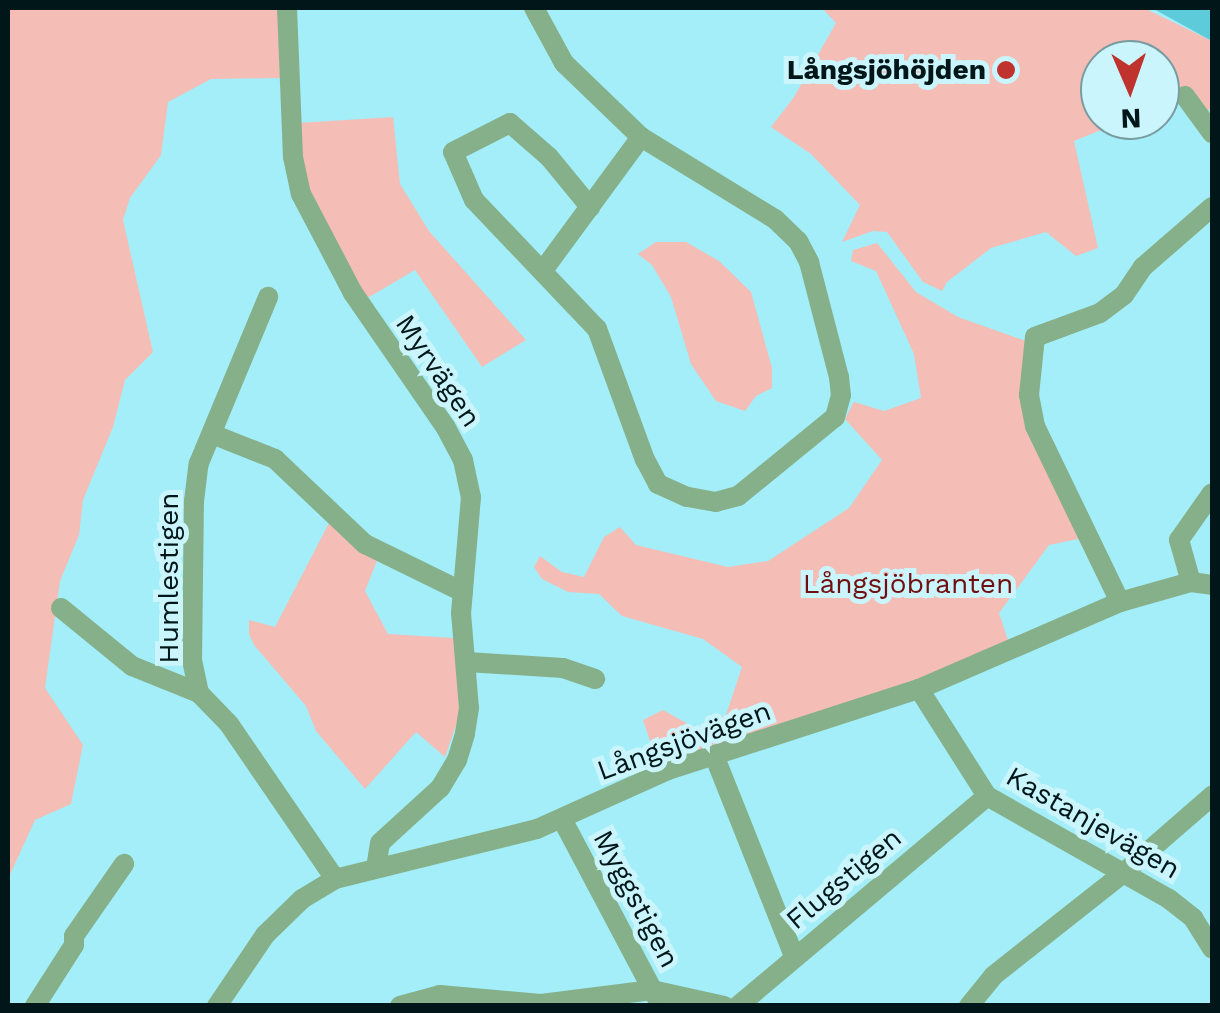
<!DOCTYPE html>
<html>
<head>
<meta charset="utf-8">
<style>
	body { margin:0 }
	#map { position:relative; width:1220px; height:1013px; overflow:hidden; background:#a3eef8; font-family:"Work Sans",sans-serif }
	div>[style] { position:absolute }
	.green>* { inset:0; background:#f4beb7 }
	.water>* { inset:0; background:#5ecbda }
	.minor>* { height:20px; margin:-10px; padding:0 10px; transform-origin:10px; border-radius:10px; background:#85b089 }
	.dots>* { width:28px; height:28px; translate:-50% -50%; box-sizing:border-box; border:5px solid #caf5fc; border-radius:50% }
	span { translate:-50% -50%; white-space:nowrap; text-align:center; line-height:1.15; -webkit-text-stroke:10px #caf5fc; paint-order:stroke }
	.poi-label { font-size:28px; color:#011619; font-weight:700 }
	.right { translate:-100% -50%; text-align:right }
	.street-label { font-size:28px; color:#011619 }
	.park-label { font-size:28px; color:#710e0f }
	.frame { position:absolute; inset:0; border:10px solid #011619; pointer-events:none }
	.north { position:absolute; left:1080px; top:40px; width:100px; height:100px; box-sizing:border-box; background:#caf5fc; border:2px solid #7a9ca1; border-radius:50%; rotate:178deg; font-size:28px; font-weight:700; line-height:40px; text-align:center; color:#011619 }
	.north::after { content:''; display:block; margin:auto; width:35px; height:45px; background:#c0322d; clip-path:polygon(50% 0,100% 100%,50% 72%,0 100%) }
</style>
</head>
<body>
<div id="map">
	<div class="green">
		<i style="clip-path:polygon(8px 8px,278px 8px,280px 78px,211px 79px,168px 102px,161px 155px,130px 198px,123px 220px,153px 352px,125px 380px,113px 427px,83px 500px,79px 535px,60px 581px,45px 688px,83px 745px,71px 804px,35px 820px,8px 879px)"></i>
		<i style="clip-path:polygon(822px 8px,1144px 8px,1212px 41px,1212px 105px,1207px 113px,1160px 77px,1160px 60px,1100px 60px,1100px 120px,1112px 120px,1111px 126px,1074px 141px,1098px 248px,1076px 256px,1046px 232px,991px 248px,947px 282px,942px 291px,923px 282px,887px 232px,873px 231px,842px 242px,860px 205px,811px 154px,771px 127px,794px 97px,836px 23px)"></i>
		<i style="clip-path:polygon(393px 117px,400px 184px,429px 231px,526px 340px,482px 367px,415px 270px,364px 300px,307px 191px,298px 123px)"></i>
		<i style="clip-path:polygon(656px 242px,686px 242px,719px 261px,751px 292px,772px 368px,772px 388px,756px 396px,745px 411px,716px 401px,691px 364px,671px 297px,652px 265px,638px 254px)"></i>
		<i style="clip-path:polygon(877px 243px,916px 292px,958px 317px,1026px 341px,1022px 394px,1083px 538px,1049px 545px,999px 613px,1009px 643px,918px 686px,648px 773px,651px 744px,643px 720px,663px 710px,697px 729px,726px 715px,742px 667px,703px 639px,622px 616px,599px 594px,568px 592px,542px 579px,534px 567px,540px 556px,562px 572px,584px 577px,604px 537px,620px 527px,636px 545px,728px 567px,768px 561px,849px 508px,882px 460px,845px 419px,854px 402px,884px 411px,921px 398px,914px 354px,876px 271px,851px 261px,853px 250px)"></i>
		<i style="clip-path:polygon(330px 521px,378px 558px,365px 591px,388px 634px,454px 638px,463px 705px,445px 757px,416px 732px,365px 789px,316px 731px,306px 706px,254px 645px,249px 634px,249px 620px,275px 627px)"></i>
	</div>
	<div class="water">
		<i style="clip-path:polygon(1152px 8px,1212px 8px,1212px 41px,1201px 35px)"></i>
	</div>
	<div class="minor">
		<i style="left:287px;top:8px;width:149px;rotate:87.7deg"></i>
		<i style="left:293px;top:157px;width:38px;rotate:78deg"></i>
		<i style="left:301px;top:194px;width:112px;rotate:62.3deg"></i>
		<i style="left:353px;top:293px;width:164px;rotate:55.4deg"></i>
		<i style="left:446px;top:428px;width:36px;rotate:62deg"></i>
		<i style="left:463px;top:460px;width:38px;rotate:78deg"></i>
		<i style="left:471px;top:497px;width:116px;rotate:94.9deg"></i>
		<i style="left:461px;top:613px;width:95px;rotate:85.2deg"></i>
		<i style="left:469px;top:708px;width:26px;rotate:99deg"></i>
		<i style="left:465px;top:734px;width:27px;rotate:107deg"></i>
		<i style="left:457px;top:760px;width:33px;rotate:121deg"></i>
		<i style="left:440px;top:788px;width:81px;rotate:137.5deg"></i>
		<i style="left:380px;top:843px;width:25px;rotate:99deg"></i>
		<i style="left:534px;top:8px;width:63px;rotate:61.4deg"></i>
		<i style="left:564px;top:63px;width:107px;rotate:43.9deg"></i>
		<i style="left:641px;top:137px;width:157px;rotate:31.5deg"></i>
		<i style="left:775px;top:219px;width:32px;rotate:44deg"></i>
		<i style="left:798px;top:241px;width:24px;rotate:62deg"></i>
		<i style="left:809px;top:262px;width:119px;rotate:75.4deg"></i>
		<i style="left:839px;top:377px;width:18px;rotate:84deg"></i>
		<i style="left:841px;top:395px;width:23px;rotate:105deg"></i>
		<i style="left:835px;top:417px;width:125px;rotate:140.8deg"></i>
		<i style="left:738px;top:496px;width:23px;rotate:165deg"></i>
		<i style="left:716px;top:502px;width:29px;rotate:-170deg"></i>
		<i style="left:687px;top:497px;width:32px;rotate:-156deg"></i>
		<i style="left:658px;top:484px;width:27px;rotate:-118deg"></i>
		<i style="left:645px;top:460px;width:140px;rotate:-110.1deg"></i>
		<i style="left:597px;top:329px;width:178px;rotate:-133.6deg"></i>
		<i style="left:474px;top:200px;width:52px;rotate:-113.6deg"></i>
		<i style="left:453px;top:152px;width:64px;rotate:-27deg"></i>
		<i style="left:510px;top:123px;width:52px;rotate:41.1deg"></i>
		<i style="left:549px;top:157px;width:65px;rotate:50.6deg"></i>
		<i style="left:1185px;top:96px;width:46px;rotate:53.9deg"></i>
		<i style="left:544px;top:269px;width:164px;rotate:-53.7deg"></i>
		<i style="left:212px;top:434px;width:68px;rotate:21.6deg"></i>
		<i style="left:275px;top:459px;width:124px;rotate:43.4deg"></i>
		<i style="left:365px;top:544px;width:109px;rotate:26.1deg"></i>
		<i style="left:1191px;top:582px;width:44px;rotate:-105.9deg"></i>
		<i style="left:1179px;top:540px;width:57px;rotate:-54.9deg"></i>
		<i style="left:1120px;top:602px;width:195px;rotate:-115.8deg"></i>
		<i style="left:1035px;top:426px;width:32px;rotate:-101deg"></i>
		<i style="left:1029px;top:395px;width:58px;rotate:-84.1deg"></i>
		<i style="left:1035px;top:337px;width:69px;rotate:-20.3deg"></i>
		<i style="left:1100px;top:313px;width:30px;rotate:-37deg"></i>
		<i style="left:1124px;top:295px;width:34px;rotate:-56deg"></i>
		<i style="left:1143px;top:267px;width:91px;rotate:-41deg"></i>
		<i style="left:61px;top:608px;width:92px;rotate:39.2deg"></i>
		<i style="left:132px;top:666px;width:72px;rotate:21.9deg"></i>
		<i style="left:199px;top:693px;width:43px;rotate:45.9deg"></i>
		<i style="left:229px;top:724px;width:188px;rotate:55.6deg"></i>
		<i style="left:467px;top:662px;width:96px;rotate:3.6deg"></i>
		<i style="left:563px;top:668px;width:34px;rotate:19deg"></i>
		<i style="left:919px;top:689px;width:127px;rotate:57.6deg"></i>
		<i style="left:987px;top:796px;width:209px;rotate:29.5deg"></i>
		<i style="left:1169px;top:899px;width:31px;rotate:38deg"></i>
		<i style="left:1193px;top:918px;width:36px;rotate:58deg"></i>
		<i style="left:199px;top:693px;width:34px;rotate:-102deg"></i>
		<i style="left:192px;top:660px;width:159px;rotate:-89.3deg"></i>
		<i style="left:194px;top:501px;width:38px;rotate:-83deg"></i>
		<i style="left:199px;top:463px;width:180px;rotate:-67.4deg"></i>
		<i style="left:714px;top:755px;width:216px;rotate:68.3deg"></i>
		<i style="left:562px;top:819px;width:212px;rotate:62.1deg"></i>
		<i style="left:35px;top:1006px;width:72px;rotate:-57.4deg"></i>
		<i style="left:74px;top:945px;width:9px;rotate:-90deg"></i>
		<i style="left:74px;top:936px;width:88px;rotate:-55.2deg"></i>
		<i style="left:217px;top:1006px;width:86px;rotate:-55.9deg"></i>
		<i style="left:265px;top:935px;width:52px;rotate:-44.2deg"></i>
		<i style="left:302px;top:899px;width:39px;rotate:-31deg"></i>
		<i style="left:335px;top:879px;width:208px;rotate:-13.9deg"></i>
		<i style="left:537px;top:829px;width:144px;rotate:-24.2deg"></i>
		<i style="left:668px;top:770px;width:264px;rotate:-17.9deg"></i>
		<i style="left:919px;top:689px;width:219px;rotate:-23.4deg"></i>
		<i style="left:1120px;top:602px;width:74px;rotate:-15.7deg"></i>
		<i style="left:1191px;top:582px;width:21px;rotate:8deg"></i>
		<i style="left:400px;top:1006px;width:41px;rotate:-15.4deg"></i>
		<i style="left:440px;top:995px;width:101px;rotate:5.1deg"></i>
		<i style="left:541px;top:1004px;width:112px;rotate:-7.2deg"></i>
		<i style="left:652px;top:990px;width:74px;rotate:12.5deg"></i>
		<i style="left:738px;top:1006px;width:326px;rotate:-40.1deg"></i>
		<i style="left:969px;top:1006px;width:38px;rotate:-51deg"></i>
		<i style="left:993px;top:976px;width:163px;rotate:-38.3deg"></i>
		<i style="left:1121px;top:875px;width:121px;rotate:-41deg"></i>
	</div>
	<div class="dots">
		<i style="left:1006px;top:70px;background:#c0322d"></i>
	</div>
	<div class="poi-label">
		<span class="right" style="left:986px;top:70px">Långsjöhöjden</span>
	</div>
	<div class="street-label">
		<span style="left:438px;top:371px;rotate:56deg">Myrvägen</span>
		<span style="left:169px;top:578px;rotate:-90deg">Humlestigen</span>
		<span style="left:684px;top:741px;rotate:-20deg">Långsjövägen</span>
		<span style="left:1093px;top:823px;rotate:30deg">Kastanjevägen</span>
		<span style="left:844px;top:879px;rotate:-40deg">Flugstigen</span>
		<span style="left:636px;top:899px;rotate:62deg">Myggstigen</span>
	</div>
	<div class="park-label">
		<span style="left:908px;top:584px">Långsjöbranten</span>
	</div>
	<div class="frame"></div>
	<div class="north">N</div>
</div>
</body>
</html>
